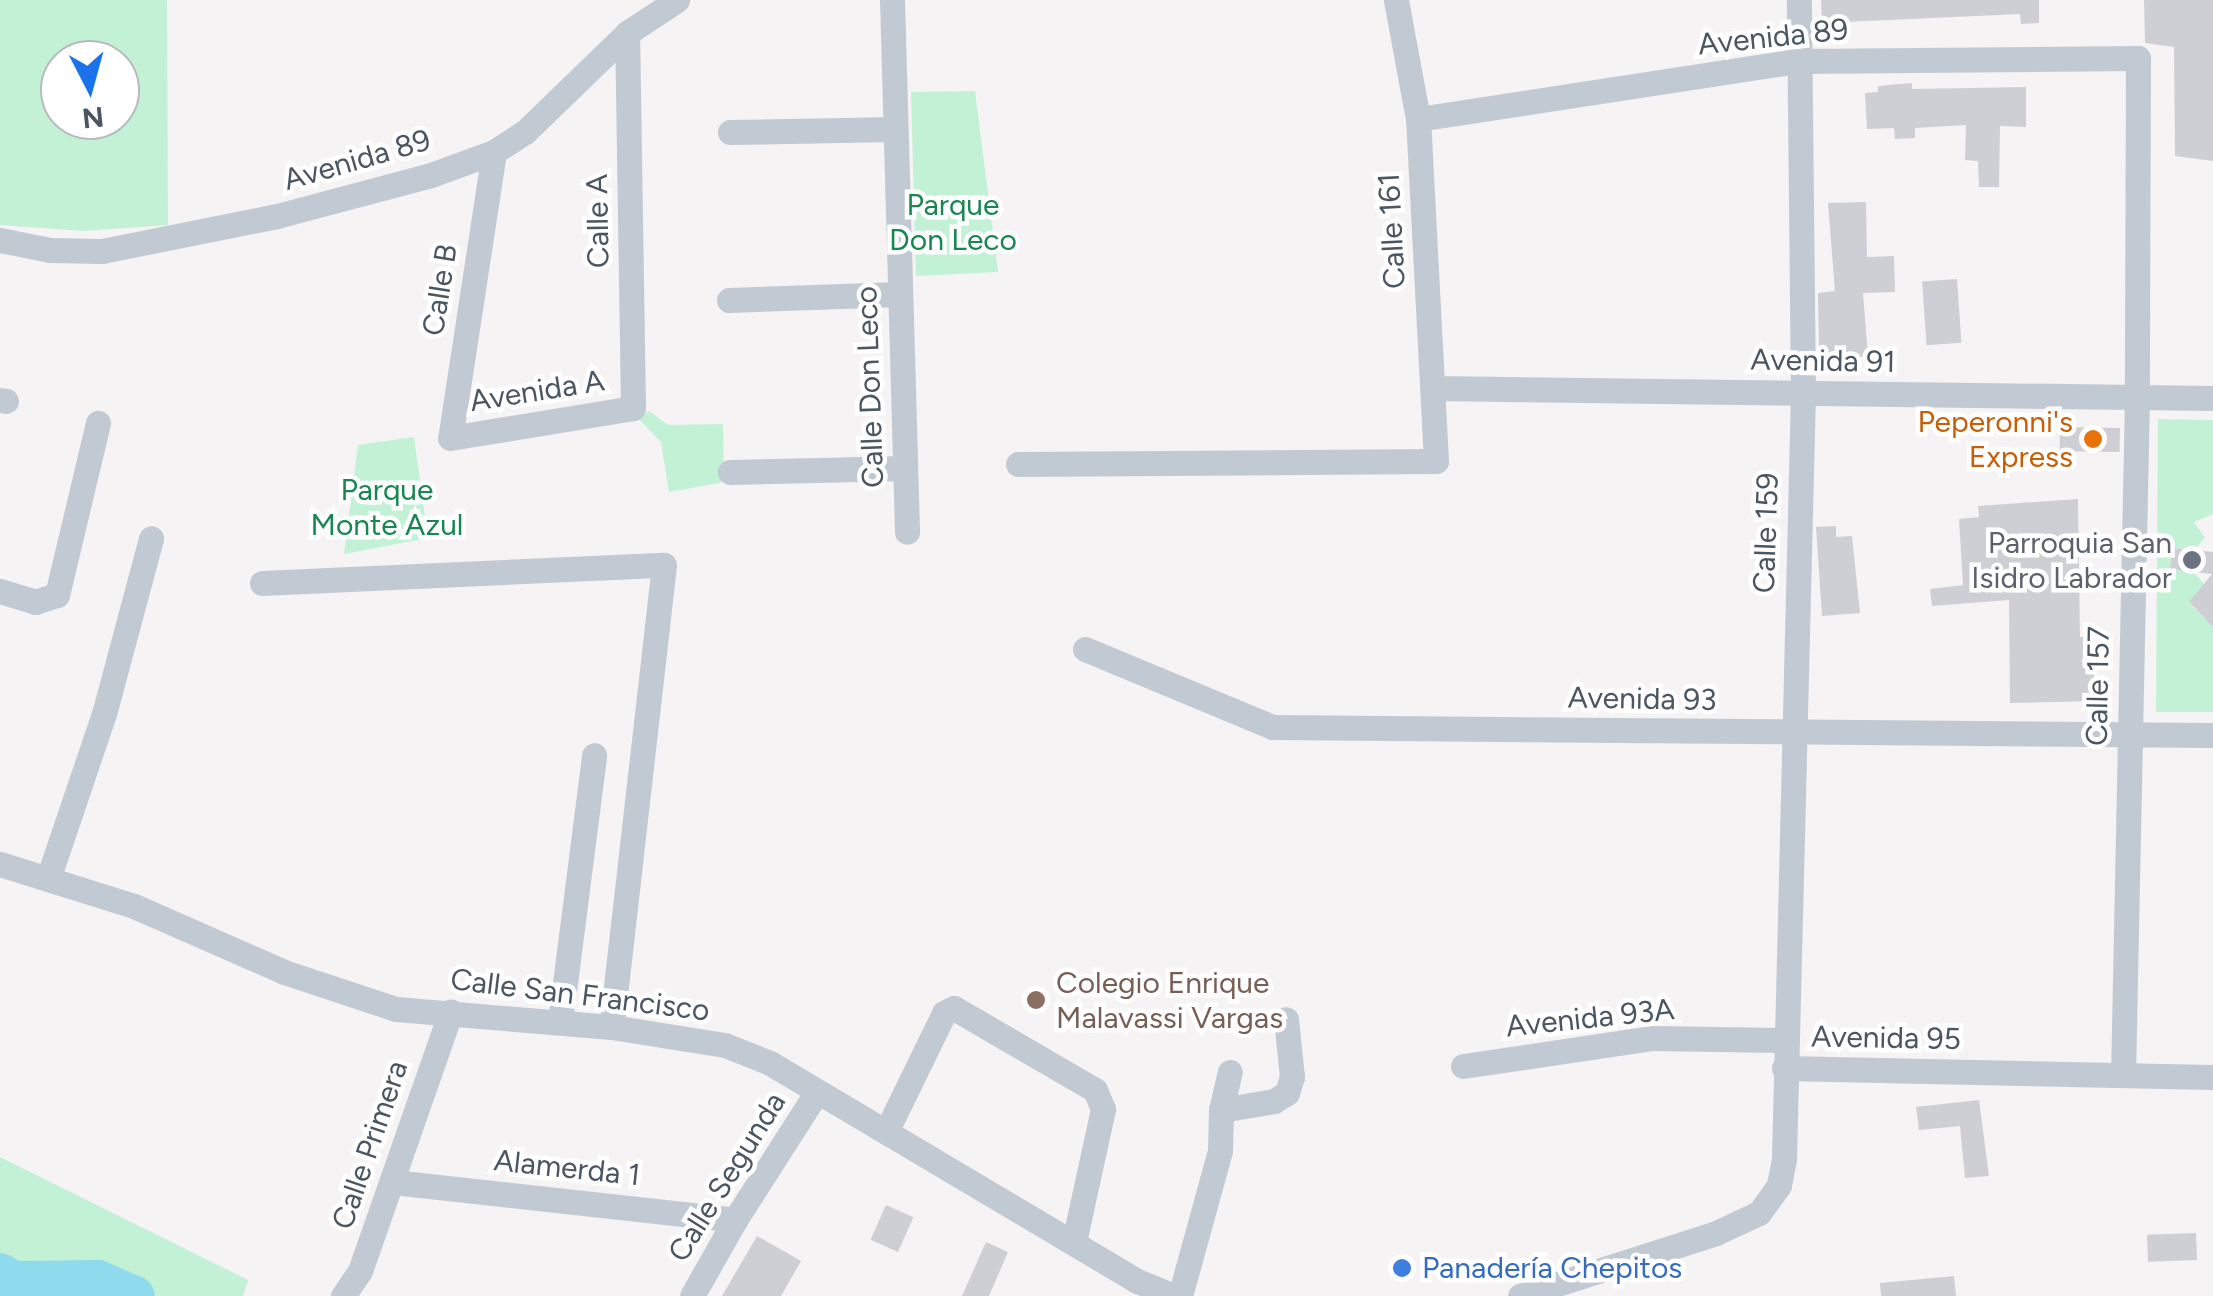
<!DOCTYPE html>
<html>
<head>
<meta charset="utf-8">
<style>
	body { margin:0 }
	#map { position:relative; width:2213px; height:1296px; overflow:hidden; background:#f5f3f3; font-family:Figtree,sans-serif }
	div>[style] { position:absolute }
	.green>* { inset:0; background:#c3f1d5 }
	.river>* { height:40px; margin:-20px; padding:0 20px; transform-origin:20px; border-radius:20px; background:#90daee }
	.building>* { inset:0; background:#cdcfd5; transform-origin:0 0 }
	.minor>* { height:25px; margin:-12.5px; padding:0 12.5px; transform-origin:12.5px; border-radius:12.5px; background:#c1cad2 }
	.dots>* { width:28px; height:28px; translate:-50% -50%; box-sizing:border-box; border:5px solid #fff; border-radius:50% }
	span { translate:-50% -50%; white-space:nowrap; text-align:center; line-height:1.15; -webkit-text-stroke:9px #fff; paint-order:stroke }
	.street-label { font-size:30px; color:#4a5661 }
	.park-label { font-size:30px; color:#17864f }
	.food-label { font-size:30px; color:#c56008 }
	.right { translate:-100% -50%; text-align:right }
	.worship-label { font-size:30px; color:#5b616d }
	.education-label { font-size:30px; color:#785e54 }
	.left { translate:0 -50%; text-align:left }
	.shop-label { font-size:30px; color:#366cbe }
	.north { position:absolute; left:40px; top:40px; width:100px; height:100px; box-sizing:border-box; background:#fff; border:2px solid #b7bbc0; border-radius:50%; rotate:174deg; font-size:28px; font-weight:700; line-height:40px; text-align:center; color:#4a5661 }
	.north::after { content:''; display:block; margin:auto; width:35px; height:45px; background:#1a73e8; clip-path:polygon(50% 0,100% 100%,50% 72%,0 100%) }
</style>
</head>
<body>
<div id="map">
	<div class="green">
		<i style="clip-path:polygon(evenodd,0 0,167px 0,168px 225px,83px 231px,0 225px,0 0,60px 60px,120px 60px,120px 120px,60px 120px,60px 60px)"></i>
		<i style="clip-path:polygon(975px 91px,998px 272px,916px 276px,911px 92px)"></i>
		<i style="clip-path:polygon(649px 411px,668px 425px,723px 424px,724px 482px,669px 492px,661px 442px,639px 419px)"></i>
		<i style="clip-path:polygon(2158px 419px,2213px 420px,2213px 514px,2194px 522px,2205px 538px,2194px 550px,2172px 548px,2170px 569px,2194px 572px,2204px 584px,2189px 603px,2205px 619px,2213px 609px,2213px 712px,2156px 712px)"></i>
		<i style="clip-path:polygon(414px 437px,428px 538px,344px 554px,358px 445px)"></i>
		<i style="clip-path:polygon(0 1157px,248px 1280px,243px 1296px,0 1296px)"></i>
	</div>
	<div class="river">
		<i style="left:0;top:1273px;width:16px;rotate:30deg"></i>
		<i style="left:14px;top:1281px;width:84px;rotate:-0.7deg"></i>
		<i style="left:98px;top:1280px;width:40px;rotate:23.4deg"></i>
	</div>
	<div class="building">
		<i style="clip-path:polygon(1821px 0,2039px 0,2039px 23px,2021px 24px,2020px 14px,1822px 23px)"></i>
		<i style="clip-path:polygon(2144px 0,2213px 0,2213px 161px,2175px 156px,2174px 47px,2145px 43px)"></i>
		<i style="clip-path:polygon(1912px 83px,1912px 89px,2026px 87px,2026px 127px,2000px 126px,1999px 187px,1979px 187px,1978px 161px,1965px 160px,1966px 125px,1915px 128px,1915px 138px,1895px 139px,1894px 128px,1867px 129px,1865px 93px,1878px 92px,1878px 86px)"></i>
		<i style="clip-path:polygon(1866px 202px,1867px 257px,1894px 256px,1895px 292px,1863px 293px,1868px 357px,1826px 356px,1825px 348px,1819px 348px,1818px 293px,1835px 291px,1828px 203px)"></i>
		<i style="left:1957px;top:279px;width:64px;height:35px;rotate:86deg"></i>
		<i style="left:2060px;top:427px;width:60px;height:24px;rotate:1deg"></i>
		<i style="clip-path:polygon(2078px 499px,2080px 637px,2093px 637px,2095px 701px,2010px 703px,2009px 600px,1932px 606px,1930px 589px,1963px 585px,1959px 519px,1979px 517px,1978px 506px)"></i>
		<i style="clip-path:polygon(1836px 526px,1836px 537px,1852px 536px,1860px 613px,1822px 616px,1816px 527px)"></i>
		<i style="clip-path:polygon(2172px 548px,2213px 552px,2213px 627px,2189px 602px,2212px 574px,2170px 569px)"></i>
		<i style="clip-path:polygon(1979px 1100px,1989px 1176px,1965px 1178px,1960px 1126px,1919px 1130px,1916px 1107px)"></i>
		<i style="left:886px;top:1205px;width:30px;height:38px;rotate:24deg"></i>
		<i style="left:2196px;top:1233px;width:27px;height:49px;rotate:88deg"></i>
		<i style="clip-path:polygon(757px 1236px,801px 1261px,781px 1296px,722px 1296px)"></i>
		<i style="clip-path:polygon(986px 1242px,1008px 1252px,989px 1296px,962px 1296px)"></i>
		<i style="clip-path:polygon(1954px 1276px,1956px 1296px,1881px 1296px,1880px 1283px)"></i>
	</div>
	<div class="minor">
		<i style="left:892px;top:0;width:532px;rotate:88.38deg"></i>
		<i style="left:1418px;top:119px;width:385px;rotate:-8.7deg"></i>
		<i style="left:1799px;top:61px;width:339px;rotate:-0.5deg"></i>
		<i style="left:2138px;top:58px;width:339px;rotate:90.2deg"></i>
		<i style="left:2137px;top:397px;width:678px;rotate:91.18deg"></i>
		<i style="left:730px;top:132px;width:165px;rotate:-1deg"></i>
		<i style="left:494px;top:152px;width:289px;rotate:98.7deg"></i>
		<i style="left:450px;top:438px;width:185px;rotate:-9.3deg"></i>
		<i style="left:633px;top:408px;width:375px;rotate:-90.9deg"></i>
		<i style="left:0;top:240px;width:51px;rotate:11.3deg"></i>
		<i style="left:50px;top:250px;width:52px;rotate:1.1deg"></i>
		<i style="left:102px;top:251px;width:178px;rotate:-11.3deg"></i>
		<i style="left:277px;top:216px;width:159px;rotate:-14.9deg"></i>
		<i style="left:431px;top:175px;width:67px;rotate:-20.1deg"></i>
		<i style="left:494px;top:152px;width:37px;rotate:-33deg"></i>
		<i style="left:525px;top:132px;width:142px;rotate:-44.1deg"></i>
		<i style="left:627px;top:33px;width:60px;rotate:-33.4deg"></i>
		<i style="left:729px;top:300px;width:171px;rotate:-2deg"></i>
		<i style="left:1433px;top:388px;width:780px;rotate:0.73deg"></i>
		<i style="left:0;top:400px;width:6px;rotate:9deg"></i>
		<i style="left:1018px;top:464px;width:418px;rotate:-0.4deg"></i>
		<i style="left:1436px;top:461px;width:342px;rotate:-93deg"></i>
		<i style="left:1418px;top:119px;width:121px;rotate:-100.5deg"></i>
		<i style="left:730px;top:472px;width:175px;rotate:-1.3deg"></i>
		<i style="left:262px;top:583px;width:402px;rotate:-2.6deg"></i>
		<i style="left:664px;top:565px;width:465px;rotate:96.5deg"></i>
		<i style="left:0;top:591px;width:37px;rotate:17deg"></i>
		<i style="left:35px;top:602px;width:23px;rotate:-18deg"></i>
		<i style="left:57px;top:595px;width:177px;rotate:-76.6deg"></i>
		<i style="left:1085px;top:649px;width:203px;rotate:22.6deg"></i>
		<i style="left:1272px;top:727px;width:941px;rotate:0.49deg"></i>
		<i style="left:0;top:864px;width:140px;rotate:17.4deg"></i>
		<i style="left:134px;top:906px;width:164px;rotate:23.7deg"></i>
		<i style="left:284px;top:972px;width:118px;rotate:18.3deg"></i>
		<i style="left:396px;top:1009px;width:216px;rotate:4.8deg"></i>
		<i style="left:611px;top:1027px;width:115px;rotate:9deg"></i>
		<i style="left:725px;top:1045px;width:48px;rotate:21.8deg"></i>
		<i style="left:770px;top:1063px;width:427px;rotate:30.7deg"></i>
		<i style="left:1137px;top:1281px;width:40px;rotate:22deg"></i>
		<i style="left:48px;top:879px;width:174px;rotate:-71.3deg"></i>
		<i style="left:104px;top:714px;width:182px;rotate:-75deg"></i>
		<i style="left:560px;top:1022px;width:269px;rotate:-82.7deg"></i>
		<i style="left:1463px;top:1066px;width:192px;rotate:-8.4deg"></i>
		<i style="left:1653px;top:1038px;width:131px;rotate:0.9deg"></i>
		<i style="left:1784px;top:1068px;width:429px;rotate:1.2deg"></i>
		<i style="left:1221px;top:1110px;width:39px;rotate:-77deg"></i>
		<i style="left:886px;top:1132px;width:132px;rotate:-64deg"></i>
		<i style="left:944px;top:1013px;width:11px;rotate:-27deg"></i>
		<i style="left:954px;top:1008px;width:163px;rotate:30.2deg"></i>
		<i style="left:1095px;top:1090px;width:21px;rotate:67deg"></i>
		<i style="left:1103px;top:1109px;width:136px;rotate:102.3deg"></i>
		<i style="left:393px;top:1182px;width:344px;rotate:6.3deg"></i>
		<i style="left:343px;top:1296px;width:30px;rotate:-56deg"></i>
		<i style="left:360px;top:1271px;width:275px;rotate:-70.7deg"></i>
		<i style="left:692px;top:1296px;width:87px;rotate:-60.5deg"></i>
		<i style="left:735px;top:1220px;width:152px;rotate:-57.4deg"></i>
		<i style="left:1180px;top:1296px;width:150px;rotate:-74.6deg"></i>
		<i style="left:1220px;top:1151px;width:41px;rotate:-88.6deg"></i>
		<i style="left:1221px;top:1110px;width:54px;rotate:-9.6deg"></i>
		<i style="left:1274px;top:1101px;width:15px;rotate:-32deg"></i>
		<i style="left:1287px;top:1093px;width:17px;rotate:-73deg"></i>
		<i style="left:1292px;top:1077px;width:58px;rotate:-95.9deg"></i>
		<i style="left:1520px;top:1296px;width:206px;rotate:-17.8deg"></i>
		<i style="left:1716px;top:1233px;width:47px;rotate:-24.9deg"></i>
		<i style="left:1759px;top:1213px;width:34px;rotate:-54deg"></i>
		<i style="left:1779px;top:1185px;width:26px;rotate:-79deg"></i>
		<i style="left:1784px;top:1159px;width:765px;rotate:-88.58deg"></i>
		<i style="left:1803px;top:394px;width:394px;rotate:-90.6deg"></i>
	</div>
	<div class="dots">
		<i style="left:2093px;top:439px;background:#e8710a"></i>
		<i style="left:2192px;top:560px;background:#6b7280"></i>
		<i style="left:1036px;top:1000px;background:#8d6e63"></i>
		<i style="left:1402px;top:1268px;background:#3f7fe0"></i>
	</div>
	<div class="street-label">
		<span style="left:1773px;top:37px;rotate:-6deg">Avenida 89</span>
		<span style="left:357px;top:160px;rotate:-16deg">Avenida 89</span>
		<span style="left:598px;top:221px;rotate:-91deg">Calle A</span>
		<span style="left:1392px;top:231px;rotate:-93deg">Calle 161</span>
		<span style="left:440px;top:290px;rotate:-81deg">Calle B</span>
		<span style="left:1823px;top:361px;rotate:1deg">Avenida 91</span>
		<span style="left:870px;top:387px;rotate:-92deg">Calle Don Leco</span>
		<span style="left:537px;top:391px;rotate:-9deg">Avenida A</span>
		<span style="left:1766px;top:533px;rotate:-88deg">Calle 159</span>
		<span style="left:2098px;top:686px;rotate:-89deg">Calle 157</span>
		<span style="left:1642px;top:699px;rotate:1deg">Avenida 93</span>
		<span style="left:580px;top:995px;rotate:7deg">Calle San Francisco</span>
		<span style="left:1590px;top:1018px;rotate:-6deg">Avenida 93A</span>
		<span style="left:1886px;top:1038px;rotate:1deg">Avenida 95</span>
		<span style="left:370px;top:1145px;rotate:-71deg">Calle Primera</span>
		<span style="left:567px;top:1168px;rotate:6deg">Alamerda 1</span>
		<span style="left:727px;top:1177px;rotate:-58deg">Calle Segunda</span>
	</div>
	<div class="park-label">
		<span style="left:953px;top:222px">Parque<br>Don Leco</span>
		<span style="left:387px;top:507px">Parque<br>Monte Azul</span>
	</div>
	<div class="food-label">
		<span class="right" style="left:2073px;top:439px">Peperonni's<br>Express</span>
	</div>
	<div class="worship-label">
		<span class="right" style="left:2172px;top:560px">Parroquia San<br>Isidro Labrador</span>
	</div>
	<div class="education-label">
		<span class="left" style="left:1056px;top:1000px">Colegio Enrique<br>Malavassi Vargas</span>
	</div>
	<div class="shop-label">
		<span class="left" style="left:1422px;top:1268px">Panadería Chepitos</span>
	</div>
	<div class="north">N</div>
</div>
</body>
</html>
